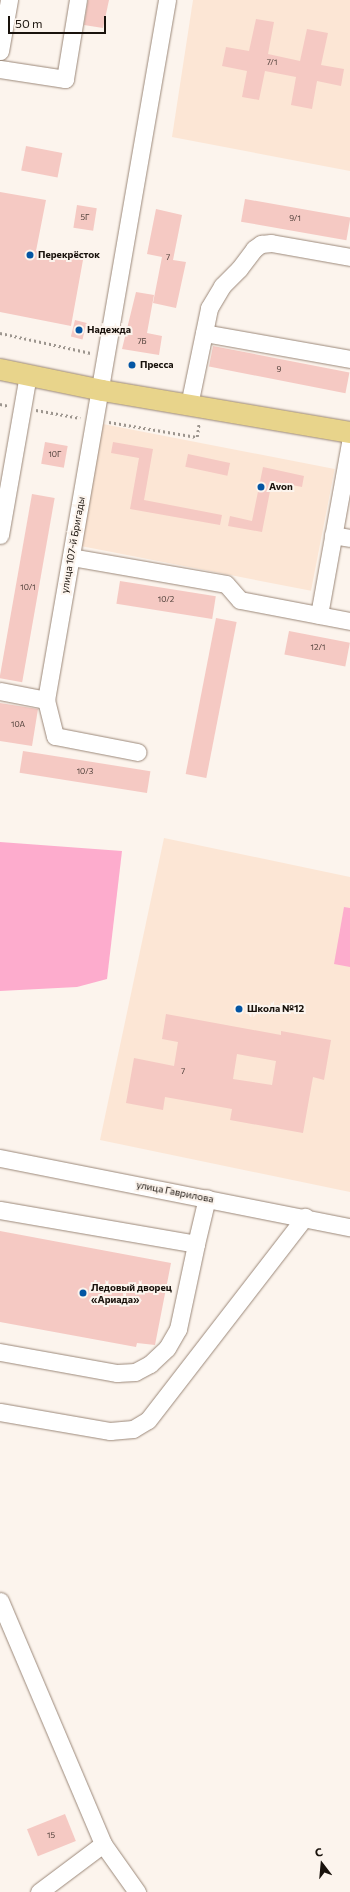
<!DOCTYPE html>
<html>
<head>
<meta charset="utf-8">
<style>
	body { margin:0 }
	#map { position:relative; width:350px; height:1892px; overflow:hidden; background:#fcf4ed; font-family:Commissioner,sans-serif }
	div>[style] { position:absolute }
	.built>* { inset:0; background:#fce6d5; transform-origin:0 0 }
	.green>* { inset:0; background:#fdaccd }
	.building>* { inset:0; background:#f5c9c3; transform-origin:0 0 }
	.path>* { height:2.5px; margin-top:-1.25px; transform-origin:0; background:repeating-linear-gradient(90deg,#9d968f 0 2px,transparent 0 5px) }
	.roads { filter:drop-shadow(0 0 1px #9b8879) drop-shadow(0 0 1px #9b8879) }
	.minor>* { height:17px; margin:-8.5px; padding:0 8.5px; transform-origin:8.5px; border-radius:8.5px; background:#fff }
	.major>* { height:21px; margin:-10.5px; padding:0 10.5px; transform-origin:10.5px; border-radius:10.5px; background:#e8d48b }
	.dots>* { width:11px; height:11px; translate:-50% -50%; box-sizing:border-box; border:2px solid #fcf4ed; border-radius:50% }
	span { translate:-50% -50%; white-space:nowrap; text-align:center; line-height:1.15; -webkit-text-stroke:4px #fcf4ed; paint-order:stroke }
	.number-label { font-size:8px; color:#50403a }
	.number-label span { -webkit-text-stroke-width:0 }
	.poi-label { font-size:10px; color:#19120c; font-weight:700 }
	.left { translate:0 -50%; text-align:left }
	.street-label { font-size:10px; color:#19120c }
	.north { position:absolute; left:302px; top:1844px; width:40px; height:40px; -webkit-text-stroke:3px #fcf4ed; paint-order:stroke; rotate:344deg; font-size:11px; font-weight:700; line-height:16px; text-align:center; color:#19120c }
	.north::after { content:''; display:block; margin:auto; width:14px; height:18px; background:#19120c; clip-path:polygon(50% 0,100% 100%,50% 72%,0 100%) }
	.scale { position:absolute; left:8px; top:16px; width:98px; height:18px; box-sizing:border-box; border:2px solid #19120c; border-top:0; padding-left:5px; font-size:12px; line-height:14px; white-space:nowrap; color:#19120c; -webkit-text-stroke:3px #fcf4ed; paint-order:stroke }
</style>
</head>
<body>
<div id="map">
	<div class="built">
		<i style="clip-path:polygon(193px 0,350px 0,350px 171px,172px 137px)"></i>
		<i style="left:103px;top:424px;width:236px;height:124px;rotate:11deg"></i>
		<i style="clip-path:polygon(164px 838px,350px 877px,350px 1192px,100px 1140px)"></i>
	</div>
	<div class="green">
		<i style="clip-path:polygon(0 842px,122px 851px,107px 979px,77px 987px,0 991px)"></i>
		<i style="clip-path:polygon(344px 907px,350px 908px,350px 967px,334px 964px)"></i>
	</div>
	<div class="building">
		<i style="clip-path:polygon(88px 0,109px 0,103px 28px,84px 25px)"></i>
		<i style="clip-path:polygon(256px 19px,274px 22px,268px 54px,300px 61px,307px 29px,328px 33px,321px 65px,344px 69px,341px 86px,317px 81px,312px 109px,291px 105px,296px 77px,265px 71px,259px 100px,242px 97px,247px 71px,222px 66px,226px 47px,249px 51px)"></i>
		<i style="left:26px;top:146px;width:37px;height:25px;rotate:11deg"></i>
		<i style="clip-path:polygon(0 192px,46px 200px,36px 251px,83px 260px,71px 326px,0 312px)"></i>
		<i style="left:245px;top:199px;width:107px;height:23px;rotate:10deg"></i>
		<i style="left:77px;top:205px;width:20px;height:23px;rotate:9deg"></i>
		<i style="clip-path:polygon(156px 209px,182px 215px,173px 260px,186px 262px,176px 308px,153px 303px,162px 257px,147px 254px)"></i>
		<i style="clip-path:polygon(136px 292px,154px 295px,147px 333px,162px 336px,159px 355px,122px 349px)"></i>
		<i style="left:75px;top:320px;width:12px;height:17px;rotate:14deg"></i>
		<i style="left:213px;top:346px;width:139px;height:21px;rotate:11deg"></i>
		<i style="left:45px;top:442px;width:23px;height:22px;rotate:10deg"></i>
		<i style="clip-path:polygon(113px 442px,153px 449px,144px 500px,222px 515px,220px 525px,130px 509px,139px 458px,111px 453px)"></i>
		<i style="left:188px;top:454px;width:43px;height:13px;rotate:12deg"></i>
		<i style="clip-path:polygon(263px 467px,304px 476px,302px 487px,272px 481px,262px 532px,228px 526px,230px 516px,252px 521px)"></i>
		<i style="left:32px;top:494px;width:23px;height:187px;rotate:10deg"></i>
		<i style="left:120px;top:581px;width:97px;height:23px;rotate:9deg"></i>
		<i style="left:216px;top:618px;width:21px;height:159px;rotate:11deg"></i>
		<i style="left:289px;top:631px;width:62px;height:24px;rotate:11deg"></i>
		<i style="clip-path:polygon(0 703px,38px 709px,32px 746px,0 741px)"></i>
		<i style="left:23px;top:751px;width:129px;height:22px;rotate:9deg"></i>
		<i style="clip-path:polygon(evenodd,166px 1014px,281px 1035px,281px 1031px,331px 1040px,324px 1080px,313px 1077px,303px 1133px,230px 1120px,232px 1109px,165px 1097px,163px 1110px,126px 1103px,134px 1058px,174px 1066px,178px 1042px,162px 1039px,166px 1014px,237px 1054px,276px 1061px,272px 1085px,233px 1079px,237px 1054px)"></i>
		<i style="clip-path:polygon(0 1231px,171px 1263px,155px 1345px,137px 1343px,136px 1347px,0 1322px)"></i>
		<i style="left:65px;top:1814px;width:29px;height:41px;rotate:68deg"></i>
	</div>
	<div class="path">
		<i style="left:0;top:333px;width:93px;rotate:12.4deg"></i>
		<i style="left:0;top:404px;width:9px;rotate:13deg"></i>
		<i style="left:36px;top:410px;width:45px;rotate:10.3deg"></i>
		<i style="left:109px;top:422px;width:89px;rotate:9.7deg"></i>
		<i style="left:197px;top:437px;width:14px;rotate:-82deg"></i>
	</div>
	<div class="roads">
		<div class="minor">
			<i style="left:0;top:51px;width:52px;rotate:-80deg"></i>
			<i style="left:0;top:69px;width:66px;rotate:8.7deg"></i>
			<i style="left:65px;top:79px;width:80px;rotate:-80.7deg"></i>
			<i style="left:204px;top:333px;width:148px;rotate:10.1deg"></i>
			<i style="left:189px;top:405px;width:99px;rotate:-78.3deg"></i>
			<i style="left:209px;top:308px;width:26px;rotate:-59deg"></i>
			<i style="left:222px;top:286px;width:24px;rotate:-45deg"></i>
			<i style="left:239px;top:269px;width:25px;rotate:-53deg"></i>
			<i style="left:254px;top:249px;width:9px;rotate:-36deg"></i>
			<i style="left:261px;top:244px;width:10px;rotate:-6deg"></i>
			<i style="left:271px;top:243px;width:80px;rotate:10deg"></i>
			<i style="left:0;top:535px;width:162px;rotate:-80.1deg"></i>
			<i style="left:333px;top:535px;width:17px;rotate:10deg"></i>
			<i style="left:71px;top:557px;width:157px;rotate:9.9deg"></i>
			<i style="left:226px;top:584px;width:21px;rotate:49deg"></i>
			<i style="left:240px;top:600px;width:112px;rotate:10.8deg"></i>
			<i style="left:319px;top:615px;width:176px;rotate:-79.8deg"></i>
			<i style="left:0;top:691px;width:47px;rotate:11.1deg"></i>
			<i style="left:46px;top:700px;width:710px;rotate:-80.19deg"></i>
			<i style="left:46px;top:700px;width:37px;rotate:76deg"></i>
			<i style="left:55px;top:736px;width:84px;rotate:11deg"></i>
			<i style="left:0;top:1158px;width:357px;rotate:11.2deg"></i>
			<i style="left:0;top:1210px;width:199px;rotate:9.8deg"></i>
			<i style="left:196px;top:1244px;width:47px;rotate:-76.6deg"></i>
			<i style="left:0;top:1352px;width:119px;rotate:10.2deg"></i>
			<i style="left:117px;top:1373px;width:18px;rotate:-3deg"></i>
			<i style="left:135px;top:1372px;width:17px;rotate:-28deg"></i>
			<i style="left:150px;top:1364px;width:23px;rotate:-43deg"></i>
			<i style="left:167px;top:1348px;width:22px;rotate:-60deg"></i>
			<i style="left:178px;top:1329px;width:87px;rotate:-78deg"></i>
			<i style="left:0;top:1412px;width:112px;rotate:9.8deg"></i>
			<i style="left:110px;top:1431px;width:23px;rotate:-5deg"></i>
			<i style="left:133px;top:1429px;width:17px;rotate:-31deg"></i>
			<i style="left:148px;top:1420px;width:257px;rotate:-52.3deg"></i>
			<i style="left:0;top:1601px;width:264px;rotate:67deg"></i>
			<i style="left:103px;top:1844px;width:59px;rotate:54.7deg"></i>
			<i style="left:39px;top:1892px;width:80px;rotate:-36.9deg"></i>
		</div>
		<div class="major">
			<i style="left:0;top:369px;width:104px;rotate:11.6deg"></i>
			<i style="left:102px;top:390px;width:252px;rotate:9.6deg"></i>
		</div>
	</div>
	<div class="dots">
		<i style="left:30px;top:255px;background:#0355a3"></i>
		<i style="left:79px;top:330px;background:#0355a3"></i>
		<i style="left:132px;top:365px;background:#0355a3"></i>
		<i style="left:261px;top:487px;background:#0355a3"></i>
		<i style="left:239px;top:1009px;background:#0355a3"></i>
		<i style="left:83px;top:1293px;background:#0355a3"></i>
	</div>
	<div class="number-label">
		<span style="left:272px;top:63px">7/1</span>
		<span style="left:85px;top:218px">5Г</span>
		<span style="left:295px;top:219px">9/1</span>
		<span style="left:168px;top:258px">7</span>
		<span style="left:142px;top:342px">7Б</span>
		<span style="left:279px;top:370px">9</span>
		<span style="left:55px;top:455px">10Г</span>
		<span style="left:28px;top:588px">10/1</span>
		<span style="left:166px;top:600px">10/2</span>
		<span style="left:318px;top:648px">12/1</span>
		<span style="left:18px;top:725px">10А</span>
		<span style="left:85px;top:772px">10/3</span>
		<span style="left:183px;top:1072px">7</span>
		<span style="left:51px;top:1836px">15</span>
	</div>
	<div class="poi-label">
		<span class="left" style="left:38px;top:255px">Перекрёсток</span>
		<span class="left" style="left:87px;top:330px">Надежда</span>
		<span class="left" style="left:140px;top:365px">Пресса</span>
		<span class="left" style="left:269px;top:487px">Avon</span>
		<span class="left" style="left:247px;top:1009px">Школа №12</span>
		<span class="left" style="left:91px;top:1293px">Ледовый дворец<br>«Ариада»</span>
	</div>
	<div class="street-label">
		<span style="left:73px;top:545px;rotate:-80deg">улица 107-й Бригады</span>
		<span style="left:175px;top:1192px;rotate:11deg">улица Гаврилова</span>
	</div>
	<div class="north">С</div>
	<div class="scale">50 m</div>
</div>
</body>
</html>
